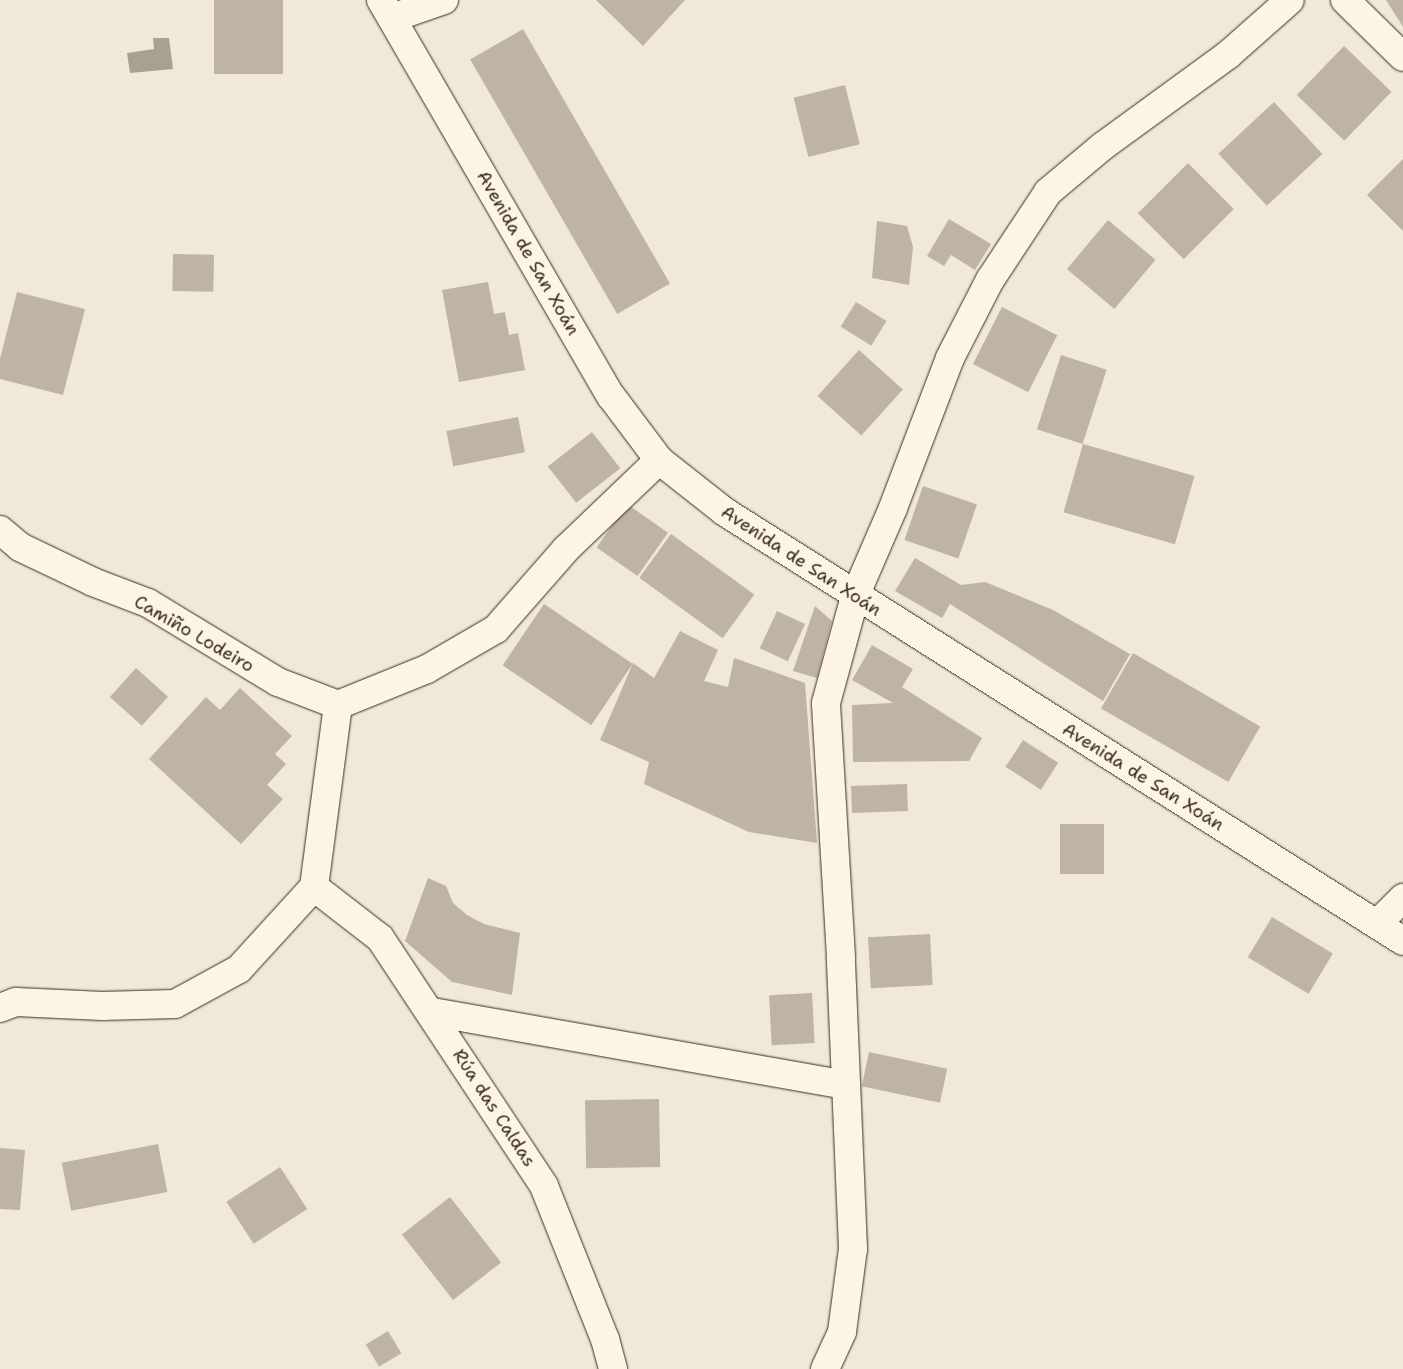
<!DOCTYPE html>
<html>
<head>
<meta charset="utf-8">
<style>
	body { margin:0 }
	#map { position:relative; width:1403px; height:1369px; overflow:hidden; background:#f0e9d9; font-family:"Shantell Sans",sans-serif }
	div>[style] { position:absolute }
	.water>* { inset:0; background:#aaa091 }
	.building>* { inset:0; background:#beb3a4; transform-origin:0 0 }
	.roads { filter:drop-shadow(0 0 1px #3b2a1e) drop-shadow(0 0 1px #3b2a1e) }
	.minor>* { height:28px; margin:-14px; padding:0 14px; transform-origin:14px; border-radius:14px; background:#fcf5e5 }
	.major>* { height:28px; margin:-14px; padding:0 14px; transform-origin:14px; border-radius:14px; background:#fcf5e5 }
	span { translate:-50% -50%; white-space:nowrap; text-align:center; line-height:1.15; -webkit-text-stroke:4px #fcf5e5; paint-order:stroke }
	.street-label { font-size:18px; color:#3b2a1e }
</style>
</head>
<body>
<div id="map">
	<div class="water">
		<i style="clip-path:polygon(153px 38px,169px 38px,173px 69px,130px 73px,127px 53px,154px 49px)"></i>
	</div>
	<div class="building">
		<i style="left:214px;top:0;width:69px;height:74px"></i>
		<i style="clip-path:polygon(596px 0,685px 0,643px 46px)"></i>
		<i style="clip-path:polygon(1386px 0,1403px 0,1403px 27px)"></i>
		<i style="left:523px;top:29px;width:294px;height:61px;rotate:60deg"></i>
		<i style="left:1344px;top:46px;width:66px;height:68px;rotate:44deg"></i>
		<i style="left:845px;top:85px;width:61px;height:53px;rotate:76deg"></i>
		<i style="left:1274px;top:102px;width:71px;height:76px;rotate:47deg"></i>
		<i style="clip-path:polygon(1403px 159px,1403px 231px,1367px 195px)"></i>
		<i style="left:1188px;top:163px;width:65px;height:71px;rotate:45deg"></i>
		<i style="clip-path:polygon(949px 219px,991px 244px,975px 270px,951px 255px,944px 266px,927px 256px)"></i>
		<i style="left:1108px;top:220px;width:62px;height:64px;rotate:40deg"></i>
		<i style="clip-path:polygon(877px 221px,907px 226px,913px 247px,909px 285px,872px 278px)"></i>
		<i style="left:173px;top:254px;width:41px;height:37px;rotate:1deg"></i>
		<i style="clip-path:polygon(488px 282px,494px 314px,505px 312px,509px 335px,518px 333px,525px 370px,459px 382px,442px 290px)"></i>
		<i style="clip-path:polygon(17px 292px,85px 309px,63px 395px,0 379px,0 359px)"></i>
		<i style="left:856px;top:302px;width:36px;height:29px;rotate:32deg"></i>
		<i style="left:1002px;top:307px;width:62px;height:64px;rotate:27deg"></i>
		<i style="left:859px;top:350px;width:59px;height:62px;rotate:42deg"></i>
		<i style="left:1061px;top:355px;width:48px;height:78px;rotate:18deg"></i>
		<i style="left:518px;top:417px;width:36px;height:73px;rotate:79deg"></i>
		<i style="left:592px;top:432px;width:46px;height:56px;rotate:52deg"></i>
		<i style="left:1083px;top:444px;width:116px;height:71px;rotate:16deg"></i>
		<i style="left:923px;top:486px;width:57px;height:57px;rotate:19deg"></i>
		<i style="left:627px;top:504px;width:50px;height:53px;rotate:35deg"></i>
		<i style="left:671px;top:534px;width:103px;height:54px;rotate:36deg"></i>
		<i style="clip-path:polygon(915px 558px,961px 585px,985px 582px,1053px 610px,1130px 654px,1103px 701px,950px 604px,942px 618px,895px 591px)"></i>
		<i style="left:544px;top:604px;width:107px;height:74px;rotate:34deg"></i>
		<i style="clip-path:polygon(815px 606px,832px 621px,817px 678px,793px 671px)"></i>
		<i style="left:777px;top:611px;width:31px;height:41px;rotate:25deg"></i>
		<i style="clip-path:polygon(680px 631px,718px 650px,704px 681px,728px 687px,734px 658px,805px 683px,817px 843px,749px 832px,644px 784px,649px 762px,600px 740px,633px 663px,654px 678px)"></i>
		<i style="clip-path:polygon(872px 645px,913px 669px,902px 687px,982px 738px,969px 761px,853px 762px,852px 705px,893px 703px,852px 680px)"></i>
		<i style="left:1133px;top:653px;width:147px;height:64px;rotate:30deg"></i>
		<i style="left:136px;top:668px;width:43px;height:39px;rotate:42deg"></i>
		<i style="clip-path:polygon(240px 688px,292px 736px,275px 754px,286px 764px,267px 785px,283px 799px,241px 844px,149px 759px,206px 697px,220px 710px)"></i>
		<i style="left:1023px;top:740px;width:42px;height:32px;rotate:33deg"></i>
		<i style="left:907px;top:784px;width:27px;height:56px;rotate:88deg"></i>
		<i style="left:1060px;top:824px;width:44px;height:50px"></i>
		<i style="clip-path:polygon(428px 878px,446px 886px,453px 903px,467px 915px,484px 924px,520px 933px,512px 995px,452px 982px,405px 941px)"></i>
		<i style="left:1272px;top:917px;width:71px;height:47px;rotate:31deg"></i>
		<i style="left:930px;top:934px;width:51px;height:62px;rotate:87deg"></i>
		<i style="left:812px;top:993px;width:50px;height:43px;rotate:87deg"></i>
		<i style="left:869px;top:1052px;width:80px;height:35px;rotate:12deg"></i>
		<i style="left:659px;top:1099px;width:68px;height:74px;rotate:89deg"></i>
		<i style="left:158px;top:1144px;width:49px;height:98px;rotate:79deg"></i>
		<i style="clip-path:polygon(0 1148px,25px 1150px,20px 1210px,0 1209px)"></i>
		<i style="left:280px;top:1167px;width:50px;height:64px;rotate:57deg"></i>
		<i style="left:450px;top:1197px;width:83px;height:61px;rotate:52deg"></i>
		<i style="left:388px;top:1331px;width:26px;height:26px;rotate:59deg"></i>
	</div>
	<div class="roads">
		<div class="minor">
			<i style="left:1345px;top:0;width:81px;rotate:44.5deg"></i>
			<i style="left:392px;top:18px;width:55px;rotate:-19.1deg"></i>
			<i style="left:0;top:530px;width:26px;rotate:40deg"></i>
			<i style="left:20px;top:547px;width:81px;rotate:25.6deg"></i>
			<i style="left:93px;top:582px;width:59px;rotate:20.9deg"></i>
			<i style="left:148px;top:603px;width:152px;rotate:31.3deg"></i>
			<i style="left:278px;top:682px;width:64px;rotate:21deg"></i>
			<i style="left:314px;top:887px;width:83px;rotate:37.7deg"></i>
			<i style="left:380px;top:938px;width:297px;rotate:56.5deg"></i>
			<i style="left:544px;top:1186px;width:165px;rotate:68.3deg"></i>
			<i style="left:605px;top:1339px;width:31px;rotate:75deg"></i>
			<i style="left:1377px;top:924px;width:37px;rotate:-45deg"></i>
			<i style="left:0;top:1008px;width:17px;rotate:-21deg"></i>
			<i style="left:16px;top:1002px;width:86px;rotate:2.7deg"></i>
			<i style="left:102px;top:1006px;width:73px;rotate:-1.6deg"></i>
			<i style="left:175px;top:1004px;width:73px;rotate:-28.7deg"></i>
			<i style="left:239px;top:969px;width:111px;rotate:-47.6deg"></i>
			<i style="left:314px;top:887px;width:184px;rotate:-82.5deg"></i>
			<i style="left:338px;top:705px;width:96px;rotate:-22deg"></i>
			<i style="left:427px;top:669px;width:80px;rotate:-30.1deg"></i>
			<i style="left:496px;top:629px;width:106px;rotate:-48.8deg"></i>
			<i style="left:566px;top:549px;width:129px;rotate:-43.7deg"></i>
			<i style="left:432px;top:1012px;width:420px;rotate:10deg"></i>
			<i style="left:825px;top:1369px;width:41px;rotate:-65.3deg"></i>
			<i style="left:842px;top:1332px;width:84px;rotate:-82.5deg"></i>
			<i style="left:853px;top:1249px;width:292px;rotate:-92.4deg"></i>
			<i style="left:841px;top:957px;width:254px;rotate:-93.4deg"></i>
			<i style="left:826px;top:703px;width:111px;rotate:-74.8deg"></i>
			<i style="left:855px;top:596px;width:96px;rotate:-66.6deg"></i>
			<i style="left:893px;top:508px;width:160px;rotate:-69.2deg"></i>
			<i style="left:950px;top:358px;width:88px;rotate:-62.9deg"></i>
			<i style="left:990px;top:280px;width:105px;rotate:-56.6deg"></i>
			<i style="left:1048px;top:192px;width:72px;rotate:-39.9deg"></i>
			<i style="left:1103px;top:146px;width:156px;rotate:-36.1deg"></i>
			<i style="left:1229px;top:54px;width:81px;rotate:-41.5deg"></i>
		</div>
		<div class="major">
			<i style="left:381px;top:0;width:458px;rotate:59.9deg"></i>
			<i style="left:611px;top:396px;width:80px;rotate:53.1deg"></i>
			<i style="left:659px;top:460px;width:84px;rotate:38.2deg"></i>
			<i style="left:725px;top:512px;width:802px;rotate:32.32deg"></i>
		</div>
	</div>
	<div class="street-label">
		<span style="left:528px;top:253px;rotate:60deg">Avenida de San Xoán</span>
		<span style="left:801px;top:561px;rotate:33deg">Avenida de San Xoán</span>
		<span style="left:194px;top:634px;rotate:30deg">Camiño Lodeiro</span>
		<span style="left:1143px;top:777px;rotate:32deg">Avenida de San Xoán</span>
		<span style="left:494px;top:1108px;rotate:57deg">Rúa das Caldas</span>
	</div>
</div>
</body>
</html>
